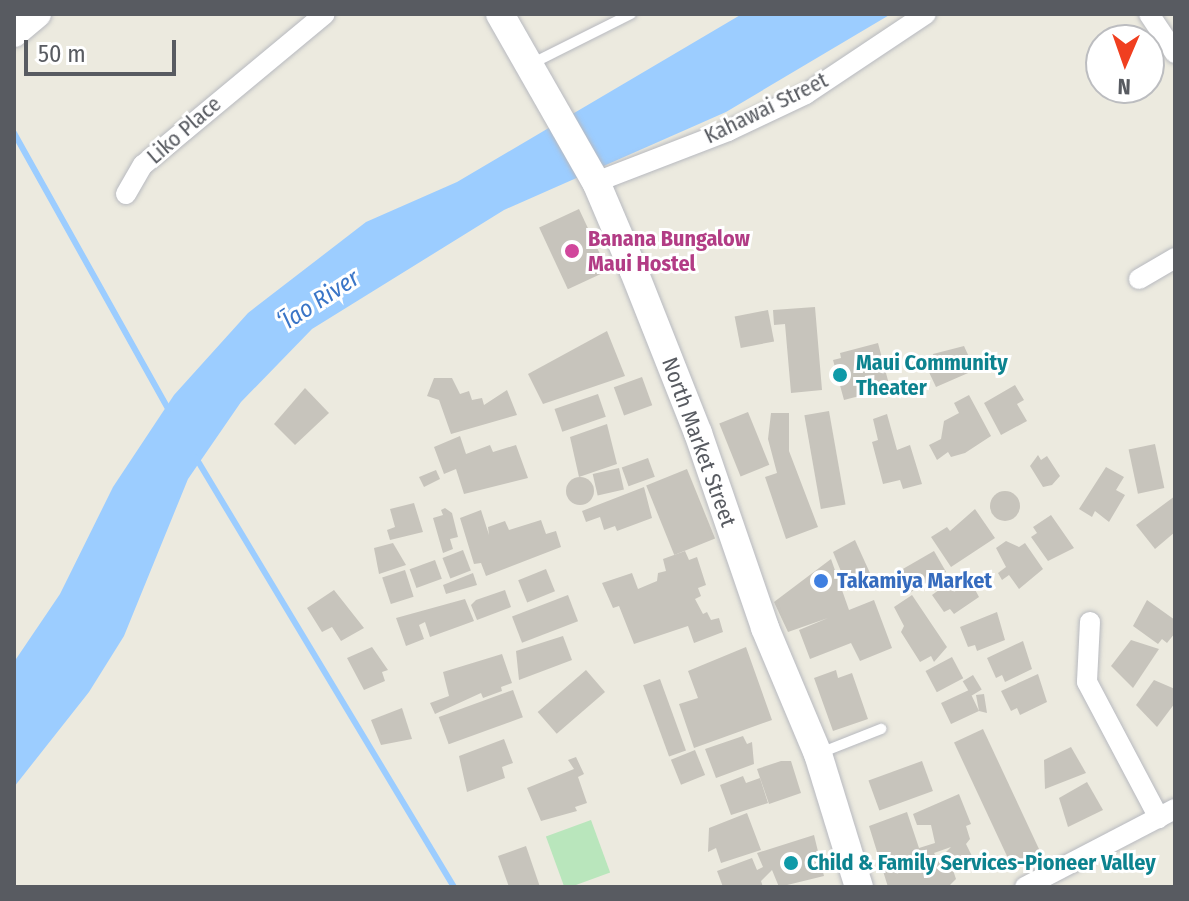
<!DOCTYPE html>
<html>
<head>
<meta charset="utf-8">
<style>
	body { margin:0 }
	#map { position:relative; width:1189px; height:901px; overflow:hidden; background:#eceadf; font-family:"Fira Sans Condensed",sans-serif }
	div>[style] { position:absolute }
	.green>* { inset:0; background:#b9e6bc; transform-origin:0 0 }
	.water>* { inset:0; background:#9ccdff }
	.stream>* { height:6px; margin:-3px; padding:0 3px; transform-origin:3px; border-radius:3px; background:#9ccdff }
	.building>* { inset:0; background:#c7c4bc; transform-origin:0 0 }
	.round { border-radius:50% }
	.roads { filter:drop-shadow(0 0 2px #b7b9bf) drop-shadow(0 0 2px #b7b9bf) }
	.lane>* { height:10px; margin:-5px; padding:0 5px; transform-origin:5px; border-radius:5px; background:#fff }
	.street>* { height:20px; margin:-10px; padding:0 10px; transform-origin:10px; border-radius:10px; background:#fff }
	.secondary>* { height:28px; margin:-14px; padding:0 14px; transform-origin:14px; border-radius:14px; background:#fff }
	.dots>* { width:22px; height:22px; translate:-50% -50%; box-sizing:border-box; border:4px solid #fff; border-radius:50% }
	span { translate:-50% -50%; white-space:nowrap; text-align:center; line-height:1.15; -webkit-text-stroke:6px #fff; paint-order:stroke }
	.street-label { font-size:22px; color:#585b61 }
	.hotel-label { font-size:22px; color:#b23c85; font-weight:700 }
	.left { translate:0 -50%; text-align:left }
	.culture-label { font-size:22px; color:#0d838f; font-weight:700 }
	.shop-label { font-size:22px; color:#366cbe; font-weight:700 }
	.water-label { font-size:24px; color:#3a75c7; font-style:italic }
	.frame { position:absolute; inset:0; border:16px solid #585b61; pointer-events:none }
	.north { position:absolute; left:1085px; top:24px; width:80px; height:80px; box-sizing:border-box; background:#fff; border:2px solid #bcbdc0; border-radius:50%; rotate:182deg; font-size:22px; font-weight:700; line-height:32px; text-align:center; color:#585b61 }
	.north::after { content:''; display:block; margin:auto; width:28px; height:36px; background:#f03f20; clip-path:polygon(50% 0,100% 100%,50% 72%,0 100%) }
	.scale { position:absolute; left:24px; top:40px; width:152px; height:36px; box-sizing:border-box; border:4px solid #585b61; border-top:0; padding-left:10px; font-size:24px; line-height:28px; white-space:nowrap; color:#585b61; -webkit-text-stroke:6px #fff; paint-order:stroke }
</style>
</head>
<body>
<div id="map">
	<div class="green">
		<i style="left:591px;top:820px;width:56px;height:48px;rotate:70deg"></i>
	</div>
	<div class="water">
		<i style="clip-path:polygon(742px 14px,891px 14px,726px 112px,504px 210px,312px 329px,241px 402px,188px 479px,124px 636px,89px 692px,14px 787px,14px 662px,60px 594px,113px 487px,174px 395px,248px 313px,366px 222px,457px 182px)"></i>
	</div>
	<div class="stream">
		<i style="left:14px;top:133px;width:317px;rotate:60.8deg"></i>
		<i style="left:196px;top:458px;width:501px;rotate:58.98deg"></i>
	</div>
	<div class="building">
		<i style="left:579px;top:209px;width:68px;height:44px;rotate:65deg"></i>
		<i style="clip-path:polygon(815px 307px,822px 390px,791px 393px,785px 324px,774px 325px,773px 310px)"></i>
		<i style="left:768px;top:310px;width:32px;height:34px;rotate:79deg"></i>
		<i style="clip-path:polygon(607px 331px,625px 376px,543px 404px,528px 374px)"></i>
		<i style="clip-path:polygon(878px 343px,890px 388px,844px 400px,833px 360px,841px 358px,840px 353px)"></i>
		<i style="clip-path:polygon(964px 346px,975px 370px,936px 387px,927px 368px,934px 362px,933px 354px)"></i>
		<i style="left:642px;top:377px;width:30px;height:30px;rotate:70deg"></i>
		<i style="clip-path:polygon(434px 378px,452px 378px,460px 394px,469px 391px,472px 400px,482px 398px,484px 405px,507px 390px,517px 415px,451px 434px,439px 400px,427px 396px)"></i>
		<i style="clip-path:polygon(1015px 385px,1024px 400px,1017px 404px,1027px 421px,1001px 435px,984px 403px)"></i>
		<i style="clip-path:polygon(305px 388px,329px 413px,295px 445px,274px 424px)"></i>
		<i style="left:598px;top:394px;width:24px;height:46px;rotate:71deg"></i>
		<i style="clip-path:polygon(969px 395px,991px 436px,965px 453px,951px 457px,948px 452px,937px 460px,929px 445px,941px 439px,944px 421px,959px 413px,954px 403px)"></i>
		<i style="left:829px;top:411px;width:95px;height:25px;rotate:80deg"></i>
		<i style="left:748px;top:412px;width:57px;height:31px;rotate:68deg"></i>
		<i style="clip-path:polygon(771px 413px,789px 413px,789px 451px,818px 527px,786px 539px,765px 477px,777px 473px,768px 439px)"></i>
		<i style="clip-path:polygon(887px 414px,897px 450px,910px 445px,922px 484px,903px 489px,900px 480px,883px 484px,872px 442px,878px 440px,873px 419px)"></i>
		<i style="clip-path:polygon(607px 424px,617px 464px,579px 477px,570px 437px)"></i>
		<i style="clip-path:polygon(460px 436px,466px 454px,490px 445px,493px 452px,516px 445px,528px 478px,464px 494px,456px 469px,444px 474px,434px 447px)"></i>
		<i style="left:1155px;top:444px;width:45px;height:27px;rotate:78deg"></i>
		<i style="clip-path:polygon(1038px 455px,1041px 460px,1047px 456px,1060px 476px,1052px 485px,1043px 487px,1030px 466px)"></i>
		<i style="left:648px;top:458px;width:20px;height:28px;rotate:70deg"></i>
		<i style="clip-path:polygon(1106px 467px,1124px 477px,1116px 490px,1125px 495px,1109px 522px,1095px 511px,1092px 517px,1079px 509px)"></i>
		<i style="left:619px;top:468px;width:22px;height:27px;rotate:77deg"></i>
		<i style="left:687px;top:469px;width:75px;height:44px;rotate:68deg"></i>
		<i style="clip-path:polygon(436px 470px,440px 479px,424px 487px,419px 477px)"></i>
		<i class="round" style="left:566px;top:477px;width:28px;height:28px"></i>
		<i style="clip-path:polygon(644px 487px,652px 518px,617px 531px,615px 526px,604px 530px,600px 517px,586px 522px,582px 511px)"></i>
		<i class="round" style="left:990px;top:491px;width:30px;height:30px"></i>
		<i style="clip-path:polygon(1175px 496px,1175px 532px,1155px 549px,1136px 525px)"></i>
		<i style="clip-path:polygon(414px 503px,423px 532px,390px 540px,387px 530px,395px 527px,390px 509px)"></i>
		<i style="clip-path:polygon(445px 508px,452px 513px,458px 537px,450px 539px,453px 549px,443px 553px,433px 518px,443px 515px,441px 510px)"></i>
		<i style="clip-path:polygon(975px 509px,995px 538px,951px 567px,931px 537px,947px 527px,950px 531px)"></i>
		<i style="clip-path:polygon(481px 510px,489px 535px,488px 527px,505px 521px,509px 530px,541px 520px,546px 534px,556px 531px,561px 547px,486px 576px,481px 563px,474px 564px,460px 518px)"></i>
		<i style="clip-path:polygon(1051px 515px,1074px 548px,1048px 561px,1031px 537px,1037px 533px,1033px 527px)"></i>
		<i style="clip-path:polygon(855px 540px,874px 582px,849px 591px,833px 552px)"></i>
		<i style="clip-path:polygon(1006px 541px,1019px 547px,1025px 543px,1043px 569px,1019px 589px,1009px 575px,1002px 580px,998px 573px,1006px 567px,996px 548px)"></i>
		<i style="clip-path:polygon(393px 543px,406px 565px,379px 574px,374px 548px)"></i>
		<i style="left:463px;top:550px;width:22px;height:22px;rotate:69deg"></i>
		<i style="clip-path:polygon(685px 551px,689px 560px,697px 557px,706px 585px,698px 588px,701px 596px,695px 599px,703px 614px,707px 612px,711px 620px,719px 618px,723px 632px,694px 643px,688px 626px,634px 644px,619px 606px,613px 608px,602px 583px,632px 573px,638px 589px,657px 581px,658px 573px,666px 571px,663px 559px)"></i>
		<i style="left:934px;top:551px;width:24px;height:45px;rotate:60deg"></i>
		<i style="clip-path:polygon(831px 559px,849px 610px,874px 600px,892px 648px,860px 661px,851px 643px,810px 659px,799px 630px,828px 618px,788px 632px,774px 602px)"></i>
		<i style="left:435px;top:560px;width:20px;height:27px;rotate:70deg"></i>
		<i style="left:546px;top:569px;width:24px;height:30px;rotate:68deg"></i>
		<i style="left:405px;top:570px;width:28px;height:24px;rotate:72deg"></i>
		<i style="clip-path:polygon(965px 571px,979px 597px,954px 614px,950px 609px,944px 612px,932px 595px)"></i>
		<i style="clip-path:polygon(473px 573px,477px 585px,446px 594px,443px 585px)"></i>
		<i style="clip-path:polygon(334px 590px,364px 628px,341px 641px,332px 627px,322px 632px,307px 608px)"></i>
		<i style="clip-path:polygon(505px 590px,511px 607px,477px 620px,471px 605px,476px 600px)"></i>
		<i style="left:568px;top:595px;width:28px;height:60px;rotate:69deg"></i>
		<i style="clip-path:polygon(912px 595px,947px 647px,934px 662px,931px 656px,920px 662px,901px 632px,904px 626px,894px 607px)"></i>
		<i style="clip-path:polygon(465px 599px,474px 621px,430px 637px,425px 622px,419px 625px,424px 639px,406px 646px,396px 618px)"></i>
		<i style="clip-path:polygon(1147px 600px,1175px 620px,1175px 633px,1167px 643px,1162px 639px,1158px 644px,1133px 626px)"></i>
		<i style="clip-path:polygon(997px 612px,1005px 640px,977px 651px,975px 645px,968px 647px,960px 627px)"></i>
		<i style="clip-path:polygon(563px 636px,572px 660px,519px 680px,516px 651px)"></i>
		<i style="clip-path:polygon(1131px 640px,1159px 649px,1133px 688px,1111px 666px)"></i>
		<i style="clip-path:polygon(1023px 641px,1032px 669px,1005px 682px,1002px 675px,996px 678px,987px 658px)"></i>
		<i style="clip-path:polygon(372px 647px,388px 670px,382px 672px,385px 681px,364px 690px,347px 658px)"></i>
		<i style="clip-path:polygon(746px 647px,772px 720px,694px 748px,679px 704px,698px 698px,688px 671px)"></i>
		<i style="clip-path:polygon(502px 654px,512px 683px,501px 687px,502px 691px,483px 698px,481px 693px,435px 714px,430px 703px,449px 696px,443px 672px)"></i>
		<i style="left:952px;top:657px;width:24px;height:30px;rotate:62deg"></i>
		<i style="left:586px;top:670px;width:29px;height:64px;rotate:49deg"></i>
		<i style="clip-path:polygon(836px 670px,838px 678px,852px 673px,868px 719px,833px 731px,814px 678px)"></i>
		<i style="clip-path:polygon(1038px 674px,1047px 702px,1020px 715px,1017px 708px,1011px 711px,1001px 691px)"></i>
		<i style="left:973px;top:675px;width:17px;height:12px;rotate:59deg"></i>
		<i style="left:660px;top:679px;width:76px;height:18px;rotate:70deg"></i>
		<i style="clip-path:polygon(1154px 680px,1175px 689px,1175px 703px,1157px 727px,1136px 705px)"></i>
		<i style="left:513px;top:690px;width:29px;height:79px;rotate:70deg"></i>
		<i style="clip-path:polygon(969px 690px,979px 711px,976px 695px,984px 694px,987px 713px,979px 711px,951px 724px,941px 703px)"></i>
		<i style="clip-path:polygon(402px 708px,412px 739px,381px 745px,371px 720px)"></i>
		<i style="left:983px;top:729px;width:138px;height:32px;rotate:65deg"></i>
		<i style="clip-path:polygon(743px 736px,747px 744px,752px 742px,754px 764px,716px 778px,705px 749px)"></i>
		<i style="clip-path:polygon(504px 739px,513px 763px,502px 767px,505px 778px,467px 792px,459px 756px)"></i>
		<i style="clip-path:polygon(1071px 747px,1086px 773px,1045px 789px,1044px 760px)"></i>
		<i style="left:695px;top:750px;width:27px;height:26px;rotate:68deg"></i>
		<i style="clip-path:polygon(576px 757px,584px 774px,578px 777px,587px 803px,575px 807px,577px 811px,541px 821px,527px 788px,574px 769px,568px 760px)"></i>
		<i style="clip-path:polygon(781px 761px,791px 761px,801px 793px,769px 804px,757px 769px)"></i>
		<i style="left:922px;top:761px;width:32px;height:57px;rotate:70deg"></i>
		<i style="clip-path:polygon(743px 776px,746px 783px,760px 778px,768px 803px,731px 815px,720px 785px)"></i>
		<i style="clip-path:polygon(1087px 782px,1103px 810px,1068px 827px,1059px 798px)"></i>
		<i style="clip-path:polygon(evenodd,959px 794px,971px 824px,966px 826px,970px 839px,966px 844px,973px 858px,951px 864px,956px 879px,948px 887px,888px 887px,869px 826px,907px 812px,919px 848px,935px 843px,931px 825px,917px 825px,913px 814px,959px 794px,951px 847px,946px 852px,951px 864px,942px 867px,934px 853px,951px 847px)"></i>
		<i style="clip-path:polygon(747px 813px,761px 850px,721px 863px,716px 848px,708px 852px,709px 828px)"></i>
		<i style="clip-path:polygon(814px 835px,824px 876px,779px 887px,772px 870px,761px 881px,763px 887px,723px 887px,717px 871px,752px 858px,757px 870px,763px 867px,757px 853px)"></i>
		<i style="clip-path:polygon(526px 846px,540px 887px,509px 887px,498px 856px)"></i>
	</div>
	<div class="roads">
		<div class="lane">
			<i style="left:531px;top:64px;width:112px;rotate:-26.6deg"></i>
			<i style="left:820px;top:753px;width:66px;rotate:-21.5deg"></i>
		</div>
		<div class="street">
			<i style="left:1149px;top:14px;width:47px;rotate:56.3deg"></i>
			<i style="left:596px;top:182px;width:142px;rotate:-21.1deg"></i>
			<i style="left:728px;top:131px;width:86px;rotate:-25.4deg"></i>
			<i style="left:806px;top:94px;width:144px;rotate:-33.7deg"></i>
			<i style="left:126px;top:194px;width:34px;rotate:-60deg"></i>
			<i style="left:143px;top:165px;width:236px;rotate:-39.7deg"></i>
			<i style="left:1139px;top:279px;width:42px;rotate:-30.3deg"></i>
			<i style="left:1090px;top:622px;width:60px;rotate:92.9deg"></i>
			<i style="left:1087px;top:682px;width:154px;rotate:62.1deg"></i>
			<i style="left:1025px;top:887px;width:169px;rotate:-27.5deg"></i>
		</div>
		<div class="secondary">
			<i style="left:500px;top:14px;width:193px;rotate:60.3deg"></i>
			<i style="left:596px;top:182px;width:95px;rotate:67deg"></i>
			<i style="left:633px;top:269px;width:176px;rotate:68.4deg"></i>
			<i style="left:698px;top:433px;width:206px;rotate:71deg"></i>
			<i style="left:765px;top:628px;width:137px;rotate:67.2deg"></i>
			<i style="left:818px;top:754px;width:139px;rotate:72.9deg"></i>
			<i style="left:14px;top:33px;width:30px;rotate:-40deg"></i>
		</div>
	</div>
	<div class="dots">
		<i style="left:572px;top:251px;background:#d1479c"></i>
		<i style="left:840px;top:375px;background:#0f9aa8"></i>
		<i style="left:821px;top:581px;background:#3f7fe0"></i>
		<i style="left:791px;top:863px;background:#0f9aa8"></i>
	</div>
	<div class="street-label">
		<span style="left:766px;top:108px;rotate:-26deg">Kahawai Street</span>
		<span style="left:184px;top:130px;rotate:-41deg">Liko Place</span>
		<span style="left:699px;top:442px;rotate:70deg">North Market Street</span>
	</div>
	<div class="hotel-label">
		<span class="left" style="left:588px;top:251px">Banana Bungalow<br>Maui Hostel</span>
	</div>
	<div class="culture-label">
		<span class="left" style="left:856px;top:375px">Maui Community<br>Theater</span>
		<span class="left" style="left:807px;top:863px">Child &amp; Family Services-Pioneer Valley</span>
	</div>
	<div class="shop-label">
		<span class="left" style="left:837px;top:581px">Takamiya Market</span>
	</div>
	<div class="water-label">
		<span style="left:319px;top:301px;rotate:-33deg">ʻĪao River</span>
	</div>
	<div class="frame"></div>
	<div class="north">N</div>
	<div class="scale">50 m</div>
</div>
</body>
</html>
